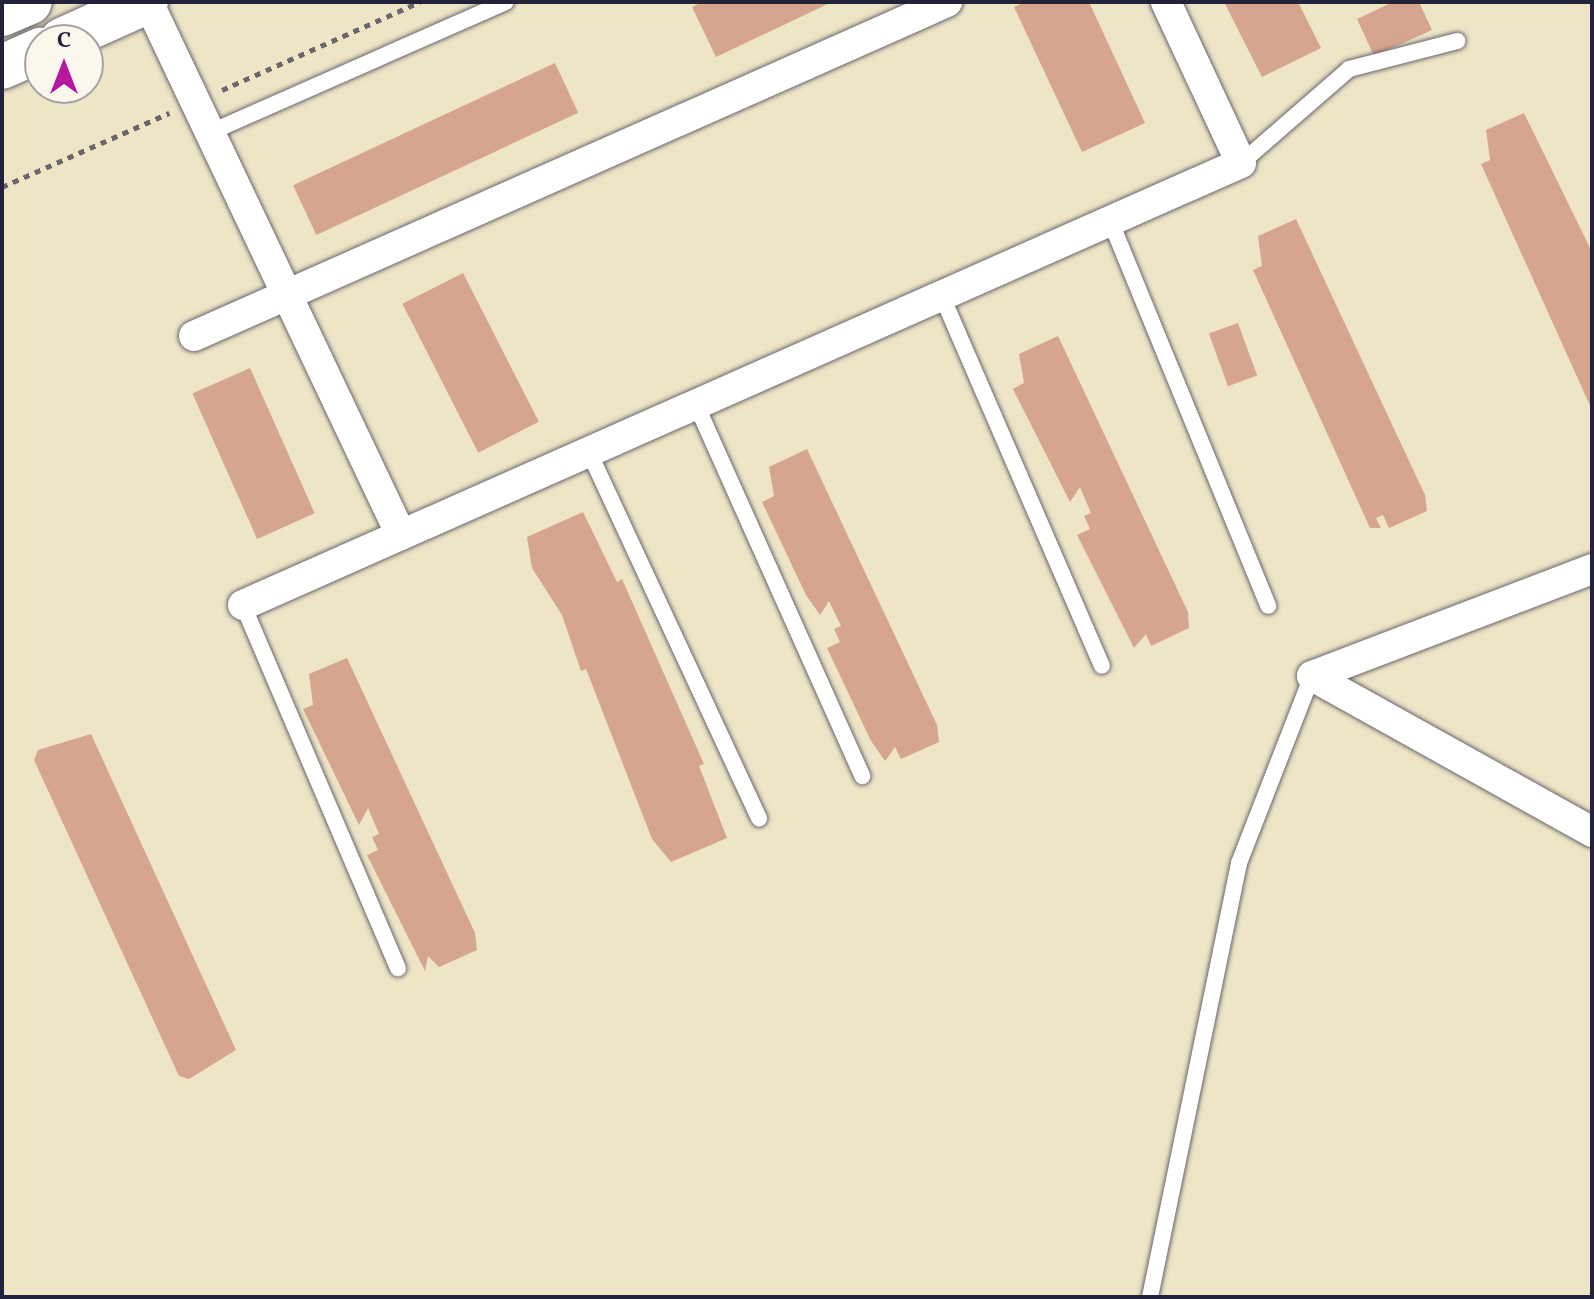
<!DOCTYPE html>
<html>
<head>
<meta charset="utf-8">
<style>
	body { margin:0 }
	#map { position:relative; width:1594px; height:1299px; overflow:hidden; background:#eee5c7; font-family:Vollkorn,serif }
	div>[style] { position:absolute }
	.building>* { inset:0; background:#d6a58d; transform-origin:0 0 }
	.path>* { height:5px; margin-top:-2.5px; transform-origin:0; background:repeating-linear-gradient(90deg,#69666c 0 6px,transparent 0 12px) }
	.roads { filter:drop-shadow(0 0 2px #69666c) drop-shadow(0 0 2px #69666c) }
	.lane>* { height:16px; margin:-8px; padding:0 8px; transform-origin:8px; border-radius:8px; background:#fff }
	.street>* { height:30px; margin:-15px; padding:0 15px; transform-origin:15px; border-radius:15px; background:#fff }
	.secondary>* { height:44px; margin:-22px; padding:0 22px; transform-origin:22px; border-radius:22px; background:#fff }
	span { translate:-50% -50%; white-space:nowrap; text-align:center; line-height:1.15; -webkit-text-stroke:6px #fbf7ec; paint-order:stroke }
	.frame { position:absolute; inset:0; border:4px solid #22223b; pointer-events:none }
	.north { position:absolute; left:24px; top:24px; width:80px; height:80px; box-sizing:border-box; background:#fbf7ec; border:2px solid #a4a2a5; border-radius:50%; rotate:0deg; font-size:22px; font-weight:700; line-height:32px; text-align:center; color:#22223b }
	.north::after { content:''; display:block; margin:auto; width:28px; height:36px; background:#b5179e; clip-path:polygon(50% 0,100% 100%,50% 72%,0 100%) }
</style>
</head>
<body>
<div id="map">
	<div class="building">
		<i style="clip-path:polygon(702px 2px,832px 2px,716px 57px,692px 7px)"></i>
		<i style="clip-path:polygon(1025px 2px,1089px 2px,1145px 123px,1082px 152px,1014px 7px)"></i>
		<i style="clip-path:polygon(1224px 2px,1298px 2px,1321px 48px,1262px 77px)"></i>
		<i style="clip-path:polygon(1393px 2px,1419px 2px,1432px 30px,1374px 56px,1357px 19px)"></i>
		<i style="left:555px;top:63px;width:55px;height:289px;rotate:65deg"></i>
		<i style="clip-path:polygon(1524px 113px,1591px 250px,1592px 410px,1481px 164px,1490px 160px,1486px 130px)"></i>
		<i style="clip-path:polygon(1296px 219px,1425px 495px,1427px 511px,1389px 528px,1383px 515px,1376px 518px,1381px 528px,1370px 528px,1253px 270px,1262px 266px,1258px 236px)"></i>
		<i style="left:463px;top:273px;width:167px;height:68px;rotate:63deg"></i>
		<i style="left:1238px;top:323px;width:56px;height:31px;rotate:70deg"></i>
		<i style="clip-path:polygon(1058px 336px,1188px 612px,1189px 628px,1151px 646px,1146px 634px,1134px 648px,1077px 535px,1090px 529px,1084px 516px,1091px 513px,1080px 487px,1070px 502px,1013px 389px,1024px 383px,1019px 354px)"></i>
		<i style="left:250px;top:368px;width:159px;height:63px;rotate:66deg"></i>
		<i style="clip-path:polygon(807px 449px,937px 725px,939px 742px,901px 759px,895px 747px,885px 761px,871px 741px,827px 648px,840px 642px,834px 629px,841px 626px,829px 601px,820px 615px,806px 595px,762px 502px,774px 496px,769px 467px)"></i>
		<i style="clip-path:polygon(583px 512px,617px 582px,622px 579px,704px 764px,699px 766px,727px 838px,671px 862px,652px 839px,586px 669px,581px 671px,562px 615px,532px 568px,527px 537px)"></i>
		<i style="clip-path:polygon(347px 658px,475px 933px,477px 950px,439px 967px,428px 956px,425px 971px,367px 855px,378px 850px,372px 837px,379px 834px,368px 808px,359px 825px,303px 709px,313px 705px,309px 674px)"></i>
		<i style="clip-path:polygon(91px 734px,236px 1050px,189px 1079px,179px 1076px,34px 760px,38px 750px)"></i>
	</div>
	<div class="path">
		<i style="left:222px;top:90px;width:217px;rotate:-24deg"></i>
		<i style="left:2px;top:187px;width:183px;rotate:-23.9deg"></i>
	</div>
	<div class="roads">
		<div class="lane">
			<i style="left:211px;top:132px;width:322px;rotate:-23.8deg"></i>
			<i style="left:1241px;top:163px;width:143px;rotate:-41deg"></i>
			<i style="left:1349px;top:69px;width:112px;rotate:-14.5deg"></i>
			<i style="left:1110px;top:220px;width:417px;rotate:67.7deg"></i>
			<i style="left:941px;top:294px;width:405px;rotate:66.6deg"></i>
			<i style="left:695px;top:402px;width:410px;rotate:65.9deg"></i>
			<i style="left:589px;top:452px;width:404px;rotate:65.1deg"></i>
			<i style="left:243px;top:605px;width:395px;rotate:66.9deg"></i>
			<i style="left:1150px;top:1297px;width:443px;rotate:-78.4deg"></i>
			<i style="left:1239px;top:863px;width:201px;rotate:-68.7deg"></i>
		</div>
		<div class="street">
			<i style="left:148px;top:2px;width:590px;rotate:64.61deg"></i>
			<i style="left:194px;top:336px;width:824px;rotate:-23.92deg"></i>
			<i style="left:243px;top:605px;width:1091px;rotate:-23.89deg"></i>
			<i style="left:1241px;top:163px;width:178px;rotate:-115deg"></i>
			<i style="left:1312px;top:676px;width:321px;rotate:29.1deg"></i>
			<i style="left:1312px;top:676px;width:300px;rotate:-20.9deg"></i>
		</div>
		<div class="secondary">
			<i style="left:2px;top:14px;width:30px;rotate:-23deg"></i>
			<i style="left:62px;top:40px;width:92px;rotate:-24.3deg"></i>
			<i style="left:2px;top:67px;width:42px;rotate:-24.1deg"></i>
		</div>
	</div>
	<div class="frame"></div>
	<div class="north">С</div>
</div>
</body>
</html>
